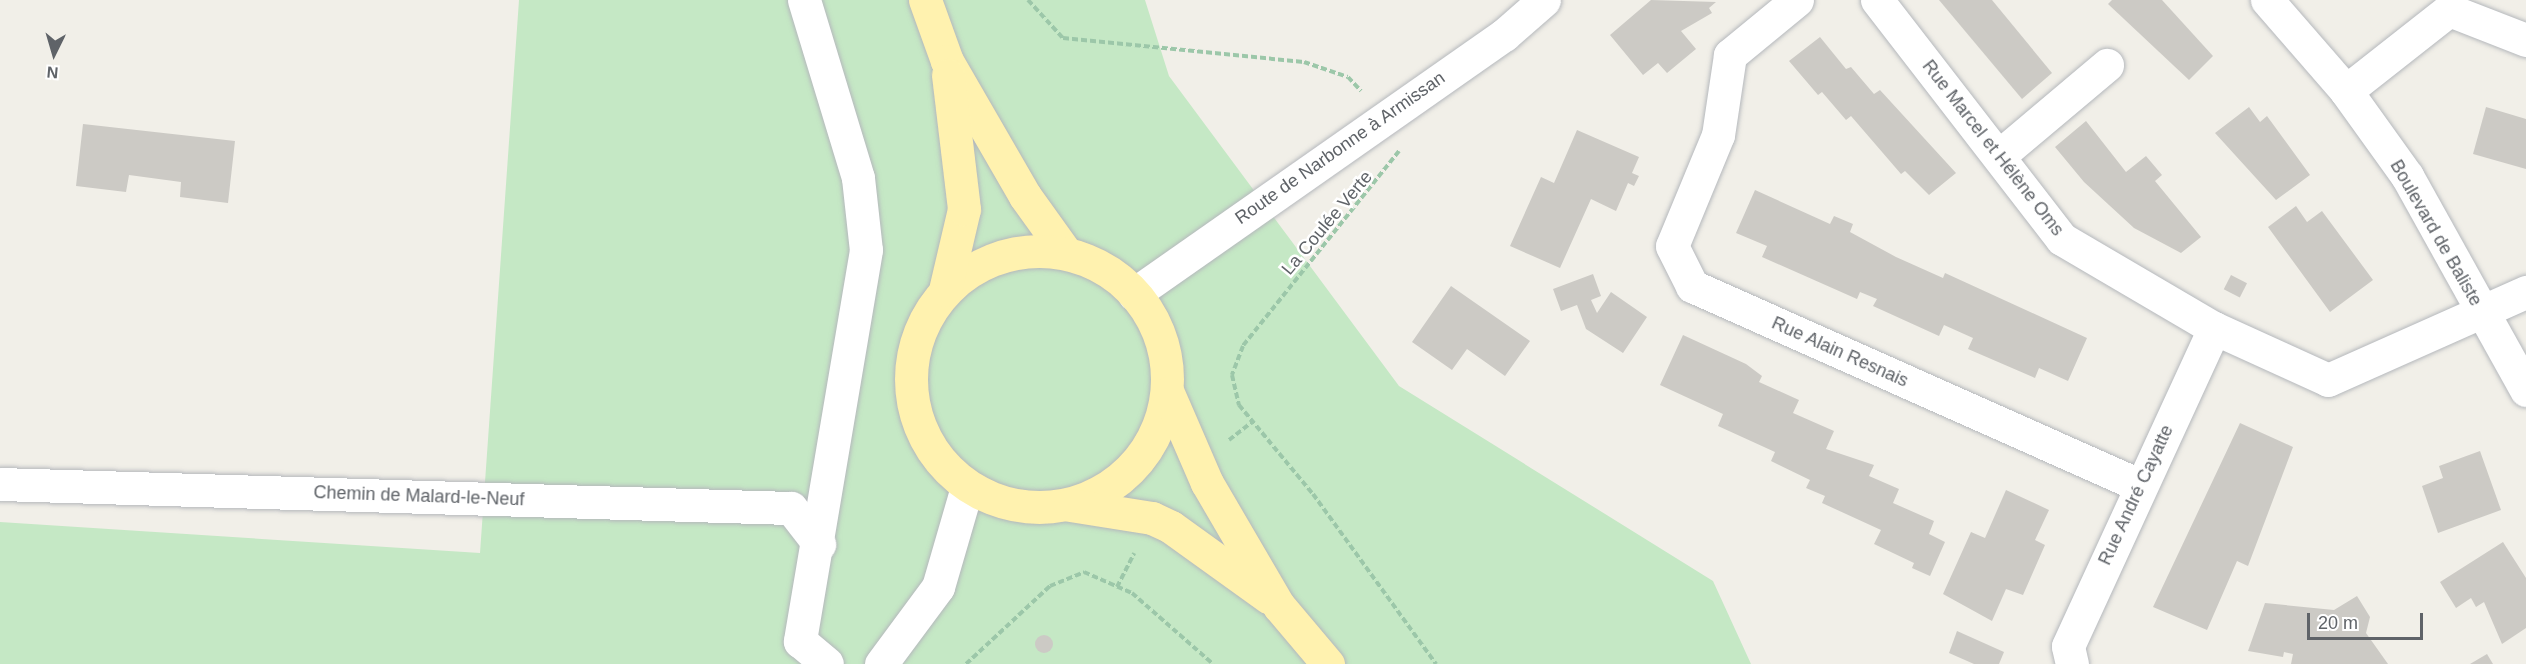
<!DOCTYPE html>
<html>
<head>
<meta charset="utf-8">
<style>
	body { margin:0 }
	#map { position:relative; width:2526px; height:664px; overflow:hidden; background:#f1efe8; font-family:Arial,sans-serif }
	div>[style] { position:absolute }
	.green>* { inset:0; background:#c5e8c5 }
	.building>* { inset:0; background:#cccac5; transform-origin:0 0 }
	.round { border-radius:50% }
	.path>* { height:4px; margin-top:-2px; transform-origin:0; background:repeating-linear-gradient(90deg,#9cc7a9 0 6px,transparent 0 9px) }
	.roads { filter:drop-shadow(0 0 2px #b5b8bc) drop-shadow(0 0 2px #b5b8bc) }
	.minor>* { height:33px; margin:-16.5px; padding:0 16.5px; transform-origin:16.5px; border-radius:16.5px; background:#fff }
	.major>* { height:33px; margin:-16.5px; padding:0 16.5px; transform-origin:16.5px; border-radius:16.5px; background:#fff2af }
	.major>.ring { margin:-16.5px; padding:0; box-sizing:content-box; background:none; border:33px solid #fff2af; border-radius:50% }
	span { translate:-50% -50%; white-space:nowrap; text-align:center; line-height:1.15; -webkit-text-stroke:5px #fff; paint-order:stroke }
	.street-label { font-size:18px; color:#5f6368 }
	.north { position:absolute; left:24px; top:24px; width:60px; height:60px; -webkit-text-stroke:4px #fff; paint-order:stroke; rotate:185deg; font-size:16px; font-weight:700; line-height:24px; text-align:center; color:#5f6368 }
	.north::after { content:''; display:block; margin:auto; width:21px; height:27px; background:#5f6368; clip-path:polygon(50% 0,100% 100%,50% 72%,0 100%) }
	.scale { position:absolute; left:2307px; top:613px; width:116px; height:27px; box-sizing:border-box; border:3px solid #5f6368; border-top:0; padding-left:8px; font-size:18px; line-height:21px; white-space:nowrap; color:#5f6368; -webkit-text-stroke:4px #fff; paint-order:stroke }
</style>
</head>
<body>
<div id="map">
	<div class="green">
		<i style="clip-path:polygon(519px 0,1145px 0,1169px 76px,1399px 386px,1713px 581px,1751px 664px,0 664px,0 522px,480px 553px)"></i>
	</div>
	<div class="building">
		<i style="clip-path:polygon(1651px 0,1716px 2px,1709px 8px,1712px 13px,1681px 31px,1696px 49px,1667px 73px,1658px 63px,1643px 75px,1610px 35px)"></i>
		<i style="clip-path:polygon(1939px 0,1992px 0,2052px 73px,2022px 99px)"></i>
		<i style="clip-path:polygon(2112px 0,2162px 0,2213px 56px,2189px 80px,2108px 4px)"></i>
		<i style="clip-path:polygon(1820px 37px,1846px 69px,1851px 67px,1874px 94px,1880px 90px,1956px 173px,1929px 195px,1905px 171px,1901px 174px,1851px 116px,1846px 120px,1822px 92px,1818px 95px,1789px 61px)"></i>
		<i style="clip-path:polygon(2249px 107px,2260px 122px,2267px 116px,2310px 175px,2276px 200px,2215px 133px)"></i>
		<i style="clip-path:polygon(2486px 107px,2526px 119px,2526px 169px,2473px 154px)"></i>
		<i style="clip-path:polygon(2086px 121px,2126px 172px,2146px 156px,2162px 175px,2155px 181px,2201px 237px,2181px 253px,2134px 228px,2084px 182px,2055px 147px)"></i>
		<i style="clip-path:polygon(83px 124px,235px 141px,228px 203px,180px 197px,181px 182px,129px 175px,126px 192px,76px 186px)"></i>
		<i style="clip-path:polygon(1577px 130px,1639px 157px,1632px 173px,1639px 176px,1634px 186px,1628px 183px,1616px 211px,1591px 199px,1560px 268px,1510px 246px,1541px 177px,1554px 183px)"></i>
		<i style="clip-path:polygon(1755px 190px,1830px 224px,1834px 216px,1853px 224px,1850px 232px,1896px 257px,1943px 278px,1945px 273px,2087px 338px,2068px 381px,2039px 368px,2035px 378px,1968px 349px,1973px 338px,1944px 325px,1939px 336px,1873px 306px,1877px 299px,1860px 292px,1857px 299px,1762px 257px,1767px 246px,1736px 233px)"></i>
		<i style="clip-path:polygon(2296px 206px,2307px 222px,2322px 211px,2373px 280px,2330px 312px,2268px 227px)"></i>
		<i style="clip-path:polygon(1593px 274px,1601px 296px,1591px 300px,1597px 313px,1611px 292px,1647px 317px,1623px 353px,1586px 329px,1577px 305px,1561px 311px,1553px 289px)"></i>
		<i style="left:2231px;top:275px;width:18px;height:16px;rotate:27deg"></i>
		<i style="clip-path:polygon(1451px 286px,1530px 341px,1505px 376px,1467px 349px,1452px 370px,1412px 342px)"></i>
		<i style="clip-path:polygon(1683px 335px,1746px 364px,1762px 376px,1759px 382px,1799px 400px,1793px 413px,1834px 431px,1826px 449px,1874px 465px,1869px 476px,1899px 489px,1893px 503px,1934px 521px,1929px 534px,1945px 542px,1930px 576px,1912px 568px,1914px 563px,1874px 544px,1881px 530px,1822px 503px,1825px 496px,1806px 488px,1810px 480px,1771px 461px,1775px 452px,1718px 426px,1723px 414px,1660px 385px)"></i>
		<i style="clip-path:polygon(2240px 423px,2293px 447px,2248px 566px,2237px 561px,2207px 630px,2153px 607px)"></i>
		<i style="clip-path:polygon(2480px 451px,2501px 510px,2438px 533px,2422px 486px,2443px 478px,2439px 466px)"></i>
		<i style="clip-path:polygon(2006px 490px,2049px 510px,2035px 540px,2045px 545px,2023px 595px,2006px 589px,1992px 621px,1943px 594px,1971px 532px,1985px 538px)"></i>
		<i style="clip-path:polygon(2503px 542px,2526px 578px,2526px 628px,2502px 644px,2484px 602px,2476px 607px,2471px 598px,2456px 608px,2440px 582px)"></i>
		<i style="clip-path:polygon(2357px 596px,2370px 617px,2366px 633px,2388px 664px,2291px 664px,2293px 654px,2284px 652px,2283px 657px,2248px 651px,2265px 603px,2334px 610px)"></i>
		<i style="clip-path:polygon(1957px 631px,2004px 652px,1999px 664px,1974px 664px,1949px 653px)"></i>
		<i class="round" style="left:1035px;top:635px;width:18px;height:18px"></i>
		<i style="clip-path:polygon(2487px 654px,2493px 664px,2470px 664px)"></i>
	</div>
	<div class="path">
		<i style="left:1028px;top:0;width:52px;rotate:47.4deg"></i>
		<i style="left:1063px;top:38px;width:242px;rotate:5.7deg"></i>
		<i style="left:1304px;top:62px;width:46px;rotate:18.8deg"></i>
		<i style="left:1348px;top:77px;width:19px;rotate:47deg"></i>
		<i style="left:1399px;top:151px;width:250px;rotate:128.7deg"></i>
		<i style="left:1243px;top:346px;width:31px;rotate:111deg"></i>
		<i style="left:1232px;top:375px;width:31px;rotate:77deg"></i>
		<i style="left:1239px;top:405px;width:116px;rotate:50.3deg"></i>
		<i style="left:1313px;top:494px;width:210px;rotate:54.1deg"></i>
		<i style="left:1229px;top:440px;width:31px;rotate:-38deg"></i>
		<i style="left:1117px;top:587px;width:38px;rotate:-63deg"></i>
		<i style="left:966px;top:664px;width:115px;rotate:-42.9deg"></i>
		<i style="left:1050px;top:586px;width:37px;rotate:-22deg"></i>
		<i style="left:1084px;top:572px;width:52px;rotate:23.6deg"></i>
		<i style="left:1132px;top:593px;width:108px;rotate:41.2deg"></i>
	</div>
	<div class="roads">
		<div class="minor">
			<i style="left:804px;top:0;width:186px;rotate:73.1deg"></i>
			<i style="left:858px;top:178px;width:72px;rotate:83.7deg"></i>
			<i style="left:866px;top:250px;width:397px;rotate:99.6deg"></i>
			<i style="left:800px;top:641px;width:35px;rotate:40deg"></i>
			<i style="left:1797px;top:0;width:87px;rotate:140.6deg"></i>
			<i style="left:1730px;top:55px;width:81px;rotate:98.5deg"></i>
			<i style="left:1718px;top:135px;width:120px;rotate:112.5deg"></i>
			<i style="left:1672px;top:246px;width:45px;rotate:63.4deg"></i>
			<i style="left:1692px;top:286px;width:489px;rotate:24deg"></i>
			<i style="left:1877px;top:0;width:302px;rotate:52.3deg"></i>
			<i style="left:2062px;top:239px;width:176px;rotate:30.4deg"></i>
			<i style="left:2214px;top:328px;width:125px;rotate:24.5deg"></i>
			<i style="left:2328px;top:380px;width:217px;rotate:-24deg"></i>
			<i style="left:2267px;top:0;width:121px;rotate:49deg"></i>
			<i style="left:2346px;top:91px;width:105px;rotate:54.3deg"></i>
			<i style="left:2407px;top:176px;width:245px;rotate:60.9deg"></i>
			<i style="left:2346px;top:91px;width:131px;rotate:-38.2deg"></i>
			<i style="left:2449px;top:10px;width:83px;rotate:21.3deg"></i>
			<i style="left:2000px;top:155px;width:140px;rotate:-40.1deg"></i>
			<i style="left:1134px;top:294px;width:452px;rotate:-35deg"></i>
			<i style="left:1504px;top:35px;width:53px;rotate:-41.2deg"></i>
			<i style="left:0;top:484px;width:791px;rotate:1.74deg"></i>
			<i style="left:791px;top:508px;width:46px;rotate:52.1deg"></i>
			<i style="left:881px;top:664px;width:96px;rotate:-53.5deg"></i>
			<i style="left:938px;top:587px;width:104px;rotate:-73.8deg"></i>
			<i style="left:2072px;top:664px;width:18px;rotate:-103deg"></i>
			<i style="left:2068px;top:646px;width:350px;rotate:-65.3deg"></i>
		</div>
		<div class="major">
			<i style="left:925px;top:0;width:65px;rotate:70.2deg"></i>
			<i style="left:947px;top:61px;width:156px;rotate:60deg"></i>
			<i style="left:1025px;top:196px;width:70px;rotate:54.3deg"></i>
			<i class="ring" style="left:911px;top:251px;width:223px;height:223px"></i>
			<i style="left:945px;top:290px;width:83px;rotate:-76.8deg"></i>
			<i style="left:964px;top:209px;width:135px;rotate:-96.8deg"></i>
			<i style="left:1168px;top:393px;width:98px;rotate:66.6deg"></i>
			<i style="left:1207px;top:483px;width:143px;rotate:59.7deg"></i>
			<i style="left:1279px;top:606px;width:76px;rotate:49.8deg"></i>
			<i style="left:1070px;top:505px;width:83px;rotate:9deg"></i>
			<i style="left:1152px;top:518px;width:21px;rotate:25deg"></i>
			<i style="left:1171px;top:527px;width:120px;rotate:35.8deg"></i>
		</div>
	</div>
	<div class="street-label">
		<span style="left:1340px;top:148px;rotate:-35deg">Route de Narbonne à Armissan</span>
		<span style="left:1993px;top:148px;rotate:52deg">Rue Marcel et Hélène Oms</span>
		<span style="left:1327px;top:223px;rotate:-50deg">La Coulée Verte</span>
		<span style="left:2436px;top:233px;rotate:60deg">Boulevard de Baliste</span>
		<span style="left:1840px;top:352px;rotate:24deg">Rue Alain Resnais</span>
		<span style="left:2136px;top:495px;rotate:-65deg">Rue André Cayatte</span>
		<span style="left:419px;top:496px;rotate:2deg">Chemin de Malard-le-Neuf</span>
	</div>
	<div class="north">N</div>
	<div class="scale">20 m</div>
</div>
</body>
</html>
